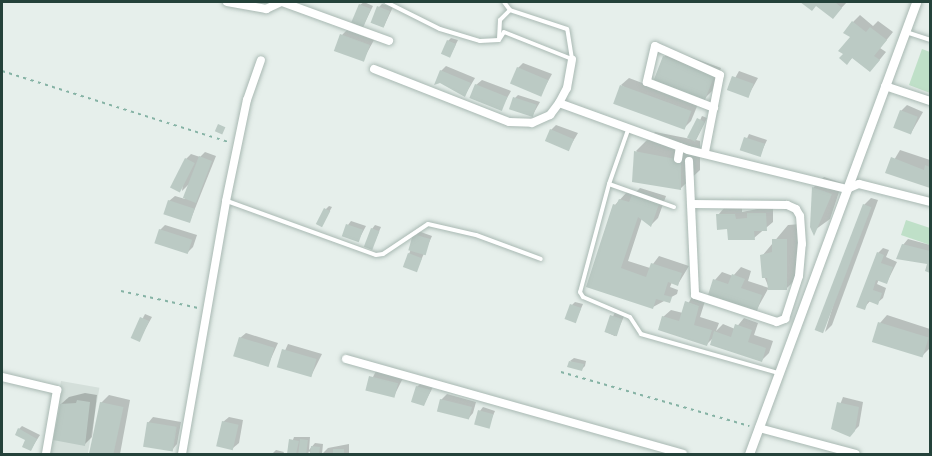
<!DOCTYPE html>
<html>
<head>
<meta charset="utf-8">
<style>
	body { margin:0 }
	#map { position:relative; width:932px; height:456px; overflow:hidden; background:#e6efeb; font-family:Raleway,sans-serif }
	div>[style] { position:absolute }
	.built>* { inset:0; background:#d4dfda; transform-origin:0 0 }
	.green>* { inset:0; background:#bfe0c8 }
	.shadow>* { inset:0; background:#0003; transform-origin:0 0 }
	.building>* { inset:0; background:#bbcac4; transform-origin:0 0 }
	.path>* { height:1.5px; margin-top:-0.75px; transform-origin:0; background:repeating-linear-gradient(90deg,#86b3a5 0 3px,transparent 0 7.5px) }
	.roads { filter:drop-shadow(0 0 2px #a8b8b2) drop-shadow(0 0 2px #a8b8b2) }
	.service>* { height:4px; margin:-2px; padding:0 2px; transform-origin:2px; border-radius:2px; background:#fff }
	.minor>* { height:8px; margin:-4px; padding:0 4px; transform-origin:4px; border-radius:4px; background:#fff }
	.tertiary>* { height:9px; margin:-4.5px; padding:0 4.5px; transform-origin:4.5px; border-radius:4.5px; background:#fff }
	span { translate:-50% -50%; white-space:nowrap; text-align:center; line-height:1.15; -webkit-text-stroke:4.5px #f7fbf9; paint-order:stroke }
	.frame { position:absolute; inset:0; border:3px solid #24423a; pointer-events:none }
</style>
</head>
<body>
<div id="map">
	<div class="built">
		<i style="left:61px;top:381px;width:39px;height:74px;rotate:10deg"></i>
	</div>
	<div class="green">
		<i style="clip-path:polygon(922px 49px,930px 52px,930px 93px,909px 85px)"></i>
		<i style="clip-path:polygon(906px 220px,930px 228px,930px 245px,901px 235px)"></i>
	</div>
	<div class="shadow">
		<i style="clip-path:polygon(364px 2px,373px 6px,364px 24px,360px 5px)"></i>
		<i style="clip-path:polygon(803px 2px,847px 2px,833px 17px,817px 4px,812px 9px)"></i>
		<i style="clip-path:polygon(382px 4px,393px 7px,384px 26px,379px 7px)"></i>
		<i style="clip-path:polygon(860px 15px,873px 26px,878px 21px,893px 32px,880px 48px,886px 52px,877px 63px,853px 57px,847px 63px,853px 22px)"></i>
		<i style="clip-path:polygon(347px 30px,374px 40px,363px 60px,342px 35px)"></i>
		<i style="clip-path:polygon(451px 38px,458px 40px,450px 56px,448px 41px)"></i>
		<i style="clip-path:polygon(671px 50px,721px 68px,712px 91px,705px 98px,664px 57px)"></i>
		<i style="clip-path:polygon(523px 63px,552px 74px,541px 94px,518px 68px)"></i>
		<i style="clip-path:polygon(446px 66px,475px 78px,465px 95px,441px 82px,441px 71px)"></i>
		<i style="clip-path:polygon(739px 71px,758px 78px,748px 96px,729px 89px)"></i>
		<i style="clip-path:polygon(629px 78px,698px 104px,691px 121px,684px 128px,621px 85px)"></i>
		<i style="clip-path:polygon(482px 80px,511px 91px,501px 109px,476px 85px)"></i>
		<i style="clip-path:polygon(518px 95px,540px 102px,532px 116px,515px 98px)"></i>
		<i style="clip-path:polygon(907px 105px,923px 112px,911px 133px,901px 111px)"></i>
		<i style="clip-path:polygon(702px 116px,707px 118px,696px 140px,700px 141px,700px 170px,680px 189px,636px 151px,655px 132px,691px 139px)"></i>
		<i style="clip-path:polygon(556px 125px,578px 133px,569px 148px,551px 130px)"></i>
		<i style="clip-path:polygon(749px 134px,767px 140px,760px 155px,742px 149px)"></i>
		<i style="clip-path:polygon(900px 150px,930px 160px,930px 187px,887px 172px)"></i>
		<i style="clip-path:polygon(205px 152px,216px 156px,190px 221px,169px 201px,175px 196px,185px 199px,191px 182px,182px 191px,186px 159px,191px 154px,200px 157px)"></i>
		<i style="clip-path:polygon(824px 177px,842px 183px,830px 219px,812px 232px,813px 188px)"></i>
		<i style="clip-path:polygon(640px 188px,666px 196px,658px 218px,651px 225px,642px 218px,628px 261px,650px 268px,659px 256px,689px 266px,678px 284px,672px 282px,670px 287px,678px 290px,677px 294px,653px 307px,588px 286px,615px 205px,627px 192px,634px 194px)"></i>
		<i style="clip-path:polygon(871px 198px,878px 200px,832px 325px,825px 332px,864px 205px)"></i>
		<i style="clip-path:polygon(329px 206px,332px 207px,322px 225px,326px 209px)"></i>
		<i style="clip-path:polygon(773px 206px,773px 222px,754px 238px,729px 228px,718px 215px,725px 207px,742px 207px,742px 212px)"></i>
		<i style="clip-path:polygon(351px 221px,366px 226px,358px 241px,348px 225px)"></i>
		<i style="clip-path:polygon(801px 224px,802px 273px,786px 289px,768px 289px,757px 309px,715px 280px,722px 272px,733px 276px,741px 267px,751px 271px,748px 281px,769px 288px,762px 271px,762px 256px,788px 225px)"></i>
		<i style="clip-path:polygon(165px 225px,197px 235px,193px 247px,188px 252px,160px 230px)"></i>
		<i style="clip-path:polygon(375px 225px,381px 227px,372px 248px,372px 229px)"></i>
		<i style="clip-path:polygon(418px 231px,432px 236px,417px 269px,409px 254px)"></i>
		<i style="clip-path:polygon(908px 239px,930px 245px,930px 271px,926px 270px,929px 263px,903px 245px)"></i>
		<i style="clip-path:polygon(883px 248px,889px 250px,886px 257px,897px 262px,887px 282px,879px 279px,877px 284px,886px 288px,883px 298px,877px 303px,870px 301px,864px 308px,878px 253px)"></i>
		<i style="clip-path:polygon(693px 295px,706px 298px,700px 317px,719px 323px,716px 331px,723px 324px,735px 329px,744px 318px,758px 323px,754px 335px,773px 341px,769px 353px,761px 361px,714px 337px,707px 344px,663px 317px,671px 310px,683px 313px)"></i>
		<i style="clip-path:polygon(575px 302px,583px 304px,576px 320px,572px 305px)"></i>
		<i style="left:615px;top:312px;width:10px;height:22px;rotate:24deg"></i>
		<i style="clip-path:polygon(145px 314px,152px 317px,139px 340px,133px 337px)"></i>
		<i style="clip-path:polygon(887px 315px,930px 329px,929px 349px,922px 356px,880px 323px)"></i>
		<i style="clip-path:polygon(246px 333px,278px 343px,268px 365px,240px 338px)"></i>
		<i style="clip-path:polygon(288px 344px,322px 354px,311px 376px,278px 366px)"></i>
		<i style="clip-path:polygon(574px 358px,586px 361px,585px 366px,582px 369px,570px 361px)"></i>
		<i style="clip-path:polygon(376px 371px,403px 378px,394px 396px,367px 389px)"></i>
		<i style="clip-path:polygon(421px 383px,433px 387px,424px 404px,417px 387px)"></i>
		<i style="clip-path:polygon(85px 393px,97px 395px,92px 437px,85px 444px,61px 404px,69px 397px)"></i>
		<i style="clip-path:polygon(447px 394px,476px 402px,473px 413px,468px 419px,441px 400px)"></i>
		<i style="clip-path:polygon(109px 395px,130px 400px,120px 454px,92px 454px,101px 403px)"></i>
		<i style="clip-path:polygon(843px 397px,863px 402px,859px 426px,853px 432px,836px 431px,832px 426px)"></i>
		<i style="clip-path:polygon(483px 407px,495px 411px,488px 427px,480px 411px)"></i>
		<i style="clip-path:polygon(153px 417px,181px 422px,177px 444px,172px 450px,148px 423px)"></i>
		<i style="clip-path:polygon(229px 417px,243px 420px,239px 443px,233px 448px,223px 422px)"></i>
		<i style="clip-path:polygon(22px 426px,40px 435px,31px 449px,19px 429px)"></i>
		<i style="clip-path:polygon(294px 437px,310px 437px,309px 450px,315px 443px,323px 444px,322px 454px,328px 448px,349px 444px,349px 454px,311px 454px,309px 451px,308px 454px,288px 454px)"></i>
		<i style="clip-path:polygon(276px 450px,284px 452px,283px 454px,272px 454px)"></i>
	</div>
	<div class="building">
		<i style="clip-path:polygon(800px 2px,835px 2px,842px 8px,833px 19px,816px 6px,812px 11px)"></i>
		<i style="left:359px;top:4px;width:13px;height:20px;rotate:23deg"></i>
		<i style="left:377px;top:6px;width:14px;height:18px;rotate:21deg"></i>
		<i style="clip-path:polygon(852px 21px,866px 32px,870px 27px,887px 40px,874px 56px,880px 60px,870px 72px,852px 58px,847px 65px,839px 58px,843px 54px,838px 51px,850px 37px,843px 33px)"></i>
		<i style="left:340px;top:34px;width:32px;height:18px;rotate:20deg"></i>
		<i style="left:447px;top:40px;width:10px;height:15px;rotate:24deg"></i>
		<i style="left:663px;top:56px;width:55px;height:26px;rotate:21deg"></i>
		<i style="left:517px;top:67px;width:34px;height:18px;rotate:23deg"></i>
		<i style="clip-path:polygon(440px 70px,471px 83px,465px 97px,440px 83px,434px 85px)"></i>
		<i style="left:732px;top:76px;width:23px;height:15px;rotate:20deg"></i>
		<i style="left:475px;top:84px;width:35px;height:15px;rotate:22deg"></i>
		<i style="left:620px;top:85px;width:76px;height:20px;rotate:20deg"></i>
		<i style="left:513px;top:97px;width:25px;height:13px;rotate:18deg"></i>
		<i style="left:900px;top:110px;width:19px;height:19px;rotate:21deg"></i>
		<i style="left:697px;top:118px;width:9px;height:22px;rotate:27deg"></i>
		<i style="left:218px;top:124px;width:8px;height:8px;rotate:23deg"></i>
		<i style="left:550px;top:129px;width:26px;height:13px;rotate:23deg"></i>
		<i style="left:744px;top:137px;width:22px;height:14px;rotate:18deg"></i>
		<i style="clip-path:polygon(634px 151px,681px 160px,681px 190px,632px 182px)"></i>
		<i style="left:199px;top:156px;width:14px;height:45px;rotate:21deg"></i>
		<i style="clip-path:polygon(891px 157px,924px 170px,925px 165px,930px 167px,930px 188px,885px 173px)"></i>
		<i style="left:185px;top:158px;width:11px;height:33px;rotate:27deg"></i>
		<i style="clip-path:polygon(812px 187px,832px 194px,814px 236px,810px 227px)"></i>
		<i style="clip-path:polygon(632px 195px,659px 204px,651px 227px,638px 217px,621px 268px,646px 277px,651px 263px,682px 273px,678px 286px,668px 282px,664px 295px,672px 297px,670px 303px,656px 299px,653px 309px,586px 287px,613px 204px,616px 205px,619px 199px,629px 202px)"></i>
		<i style="left:168px;top:200px;width:28px;height:15px;rotate:18deg"></i>
		<i style="left:863px;top:204px;width:9px;height:135px;rotate:21deg"></i>
		<i style="left:324px;top:208px;width:7px;height:18px;rotate:27deg"></i>
		<i style="clip-path:polygon(747px 213px,766px 213px,767px 231px,754px 231px,755px 240px,728px 240px,727px 229px,717px 230px,716px 214px,735px 214px,736px 219px,747px 218px)"></i>
		<i style="left:346px;top:224px;width:18px;height:13px;rotate:19deg"></i>
		<i style="left:371px;top:228px;width:9px;height:20px;rotate:21deg"></i>
		<i style="left:159px;top:229px;width:35px;height:15px;rotate:18deg"></i>
		<i style="left:413px;top:234px;width:18px;height:17px;rotate:16deg"></i>
		<i style="clip-path:polygon(772px 239px,787px 239px,787px 290px,768px 290px,767px 278px,762px 278px,760px 255px,772px 252px)"></i>
		<i style="clip-path:polygon(902px 244px,930px 251px,930px 273px,925px 271px,927px 264px,896px 259px)"></i>
		<i style="clip-path:polygon(877px 252px,884px 255px,881px 263px,893px 267px,887px 284px,876px 280px,873px 290px,882px 293px,878px 305px,868px 301px,865px 310px,856px 307px)"></i>
		<i style="left:408px;top:253px;width:15px;height:15px;rotate:20deg"></i>
		<i style="clip-path:polygon(732px 274px,745px 279px,741px 288px,762px 295px,757px 311px,708px 295px,713px 279px,728px 284px)"></i>
		<i style="clip-path:polygon(685px 301px,699px 306px,694px 325px,712px 330px,707px 346px,658px 330px,662px 316px,679px 321px)"></i>
		<i style="left:570px;top:304px;width:12px;height:16px;rotate:20deg"></i>
		<i style="left:610px;top:315px;width:13px;height:18px;rotate:18deg"></i>
		<i style="left:140px;top:317px;width:10px;height:23px;rotate:24deg"></i>
		<i style="left:878px;top:322px;width:53px;height:21px;rotate:17deg"></i>
		<i style="clip-path:polygon(735px 324px,752px 330px,748px 342px,766px 348px,762px 362px,710px 345px,714px 331px,731px 337px)"></i>
		<i style="left:239px;top:337px;width:37px;height:20px;rotate:17deg"></i>
		<i style="left:282px;top:349px;width:36px;height:19px;rotate:16deg"></i>
		<i style="clip-path:polygon(569px 361px,584px 364px,582px 371px,567px 367px)"></i>
		<i style="left:369px;top:376px;width:30px;height:15px;rotate:14deg"></i>
		<i style="clip-path:polygon(416px 386px,431px 390px,424px 406px,411px 402px)"></i>
		<i style="left:440px;top:399px;width:33px;height:13px;rotate:14deg"></i>
		<i style="clip-path:polygon(77px 400px,90px 402px,85px 446px,53px 440px,60px 404px,76px 403px)"></i>
		<i style="left:100px;top:402px;width:24px;height:53px;rotate:12deg"></i>
		<i style="clip-path:polygon(837px 402px,859px 407px,855px 431px,850px 437px,831px 429px)"></i>
		<i style="left:478px;top:410px;width:16px;height:15px;rotate:15deg"></i>
		<i style="left:222px;top:421px;width:17px;height:26px;rotate:13deg"></i>
		<i style="left:147px;top:422px;width:30px;height:25px;rotate:9deg"></i>
		<i style="clip-path:polygon(18px 428px,37px 439px,31px 451px,22px 447px,25px 440px,15px 435px)"></i>
		<i style="clip-path:polygon(289px 439px,299px 441px,296px 454px,287px 454px)"></i>
		<i style="left:300px;top:439px;width:8px;height:15px;rotate:7deg"></i>
		<i style="clip-path:polygon(311px 446px,320px 447px,319px 454px,310px 454px)"></i>
		<i style="left:333px;top:449px;width:11px;height:5px"></i>
	</div>
	<div class="path">
		<i style="left:2px;top:71px;width:237px;rotate:17.4deg"></i>
		<i style="left:121px;top:291px;width:79px;rotate:12.4deg"></i>
		<i style="left:561px;top:372px;width:196px;rotate:16deg"></i>
	</div>
	<div class="roads">
		<div class="service">
			<i style="left:386px;top:2px;width:60px;rotate:26.6deg"></i>
			<i style="left:440px;top:29px;width:42px;rotate:16.7deg"></i>
			<i style="left:480px;top:41px;width:19px;rotate:-3deg"></i>
			<i style="left:499px;top:40px;width:9px;rotate:-58deg"></i>
			<i style="left:504px;top:32px;width:73px;rotate:21.7deg"></i>
			<i style="left:572px;top:59px;width:30px;rotate:-99deg"></i>
			<i style="left:567px;top:29px;width:60px;rotate:-161.6deg"></i>
			<i style="left:510px;top:10px;width:10px;rotate:-127deg"></i>
			<i style="left:906px;top:32px;width:25px;rotate:18deg"></i>
			<i style="left:499px;top:39px;width:19px;rotate:-87deg"></i>
			<i style="left:500px;top:20px;width:14px;rotate:-45deg"></i>
			<i style="left:628px;top:130px;width:57px;rotate:109.4deg"></i>
			<i style="left:609px;top:184px;width:112px;rotate:105deg"></i>
			<i style="left:580px;top:292px;width:6px;rotate:59deg"></i>
			<i style="left:583px;top:297px;width:51px;rotate:23.1deg"></i>
			<i style="left:630px;top:317px;width:20px;rotate:57deg"></i>
			<i style="left:641px;top:334px;width:142px;rotate:15.9deg"></i>
			<i style="left:609px;top:184px;width:69px;rotate:19.5deg"></i>
			<i style="left:227px;top:201px;width:158px;rotate:19.9deg"></i>
			<i style="left:376px;top:255px;width:7px;rotate:-8deg"></i>
			<i style="left:383px;top:254px;width:54px;rotate:-33.7deg"></i>
			<i style="left:428px;top:224px;width:49px;rotate:12.9deg"></i>
			<i style="left:476px;top:235px;width:69px;rotate:20.3deg"></i>
		</div>
		<div class="minor">
			<i style="left:227px;top:2px;width:40px;rotate:10deg"></i>
			<i style="left:266px;top:9px;width:17px;rotate:-25deg"></i>
			<i style="left:282px;top:2px;width:114px;rotate:20deg"></i>
			<i style="left:374px;top:69px;width:145px;rotate:21.4deg"></i>
			<i style="left:509px;top:122px;width:23px;rotate:2deg"></i>
			<i style="left:532px;top:123px;width:20px;rotate:-24deg"></i>
			<i style="left:550px;top:115px;width:15px;rotate:-53deg"></i>
			<i style="left:559px;top:103px;width:17px;rotate:-62deg"></i>
			<i style="left:567px;top:88px;width:29px;rotate:-80deg"></i>
			<i style="left:885px;top:86px;width:47px;rotate:18.4deg"></i>
			<i style="left:559px;top:103px;width:137px;rotate:20deg"></i>
			<i style="left:688px;top:150px;width:164px;rotate:13.8deg"></i>
			<i style="left:847px;top:189px;width:13px;rotate:-23deg"></i>
			<i style="left:859px;top:184px;width:73px;rotate:14.2deg"></i>
			<i style="left:705px;top:152px;width:78px;rotate:-79deg"></i>
			<i style="left:720px;top:75px;width:71px;rotate:-156deg"></i>
			<i style="left:655px;top:46px;width:37px;rotate:103deg"></i>
			<i style="left:647px;top:82px;width:72px;rotate:21.2deg"></i>
			<i style="left:678px;top:159px;width:12px;rotate:-81deg"></i>
			<i style="left:689px;top:161px;width:134px;rotate:87.4deg"></i>
			<i style="left:695px;top:295px;width:86px;rotate:18.2deg"></i>
			<i style="left:777px;top:322px;width:9px;rotate:-21deg"></i>
			<i style="left:785px;top:319px;width:45px;rotate:-72deg"></i>
			<i style="left:799px;top:276px;width:32px;rotate:-85deg"></i>
			<i style="left:802px;top:244px;width:28px;rotate:-94deg"></i>
			<i style="left:800px;top:216px;width:8px;rotate:-120deg"></i>
			<i style="left:796px;top:209px;width:10px;rotate:-156deg"></i>
			<i style="left:787px;top:205px;width:95px;rotate:-179.4deg"></i>
			<i style="left:346px;top:359px;width:350px;rotate:15.7deg"></i>
			<i style="left:2px;top:377px;width:57px;rotate:13.3deg"></i>
			<i style="left:57px;top:390px;width:65px;rotate:99.8deg"></i>
			<i style="left:759px;top:428px;width:100px;rotate:15deg"></i>
			<i style="left:182px;top:454px;width:257px;rotate:-80.1deg"></i>
			<i style="left:226px;top:201px;width:103px;rotate:-78.3deg"></i>
			<i style="left:247px;top:100px;width:42px;rotate:-70.7deg"></i>
		</div>
		<div class="tertiary">
			<i style="left:749px;top:454px;width:482px;rotate:-69.7deg"></i>
		</div>
	</div>
	<div class="frame"></div>
</div>
</body>
</html>
